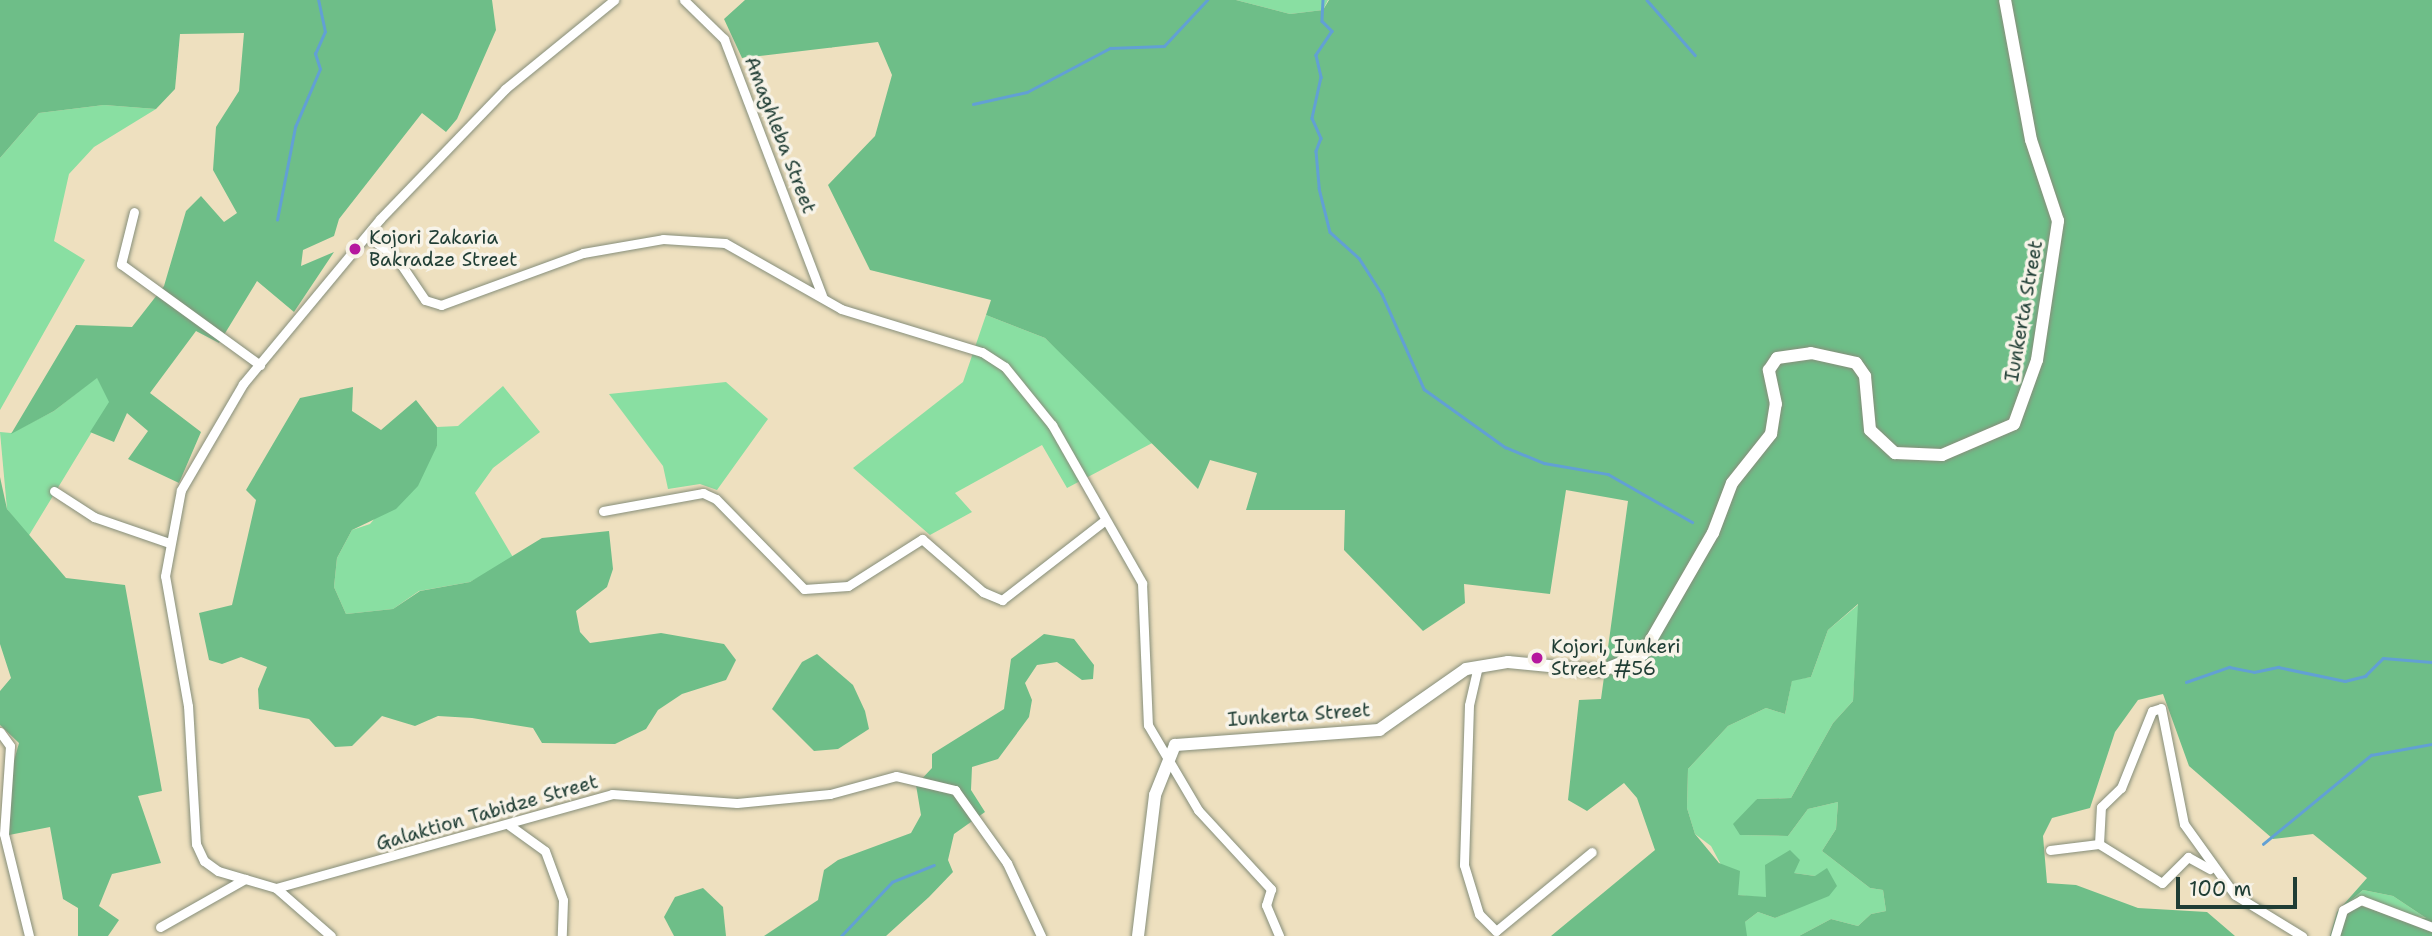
<!DOCTYPE html>
<html>
<head>
<meta charset="utf-8">
<style>
	body { margin:0 }
	#map { position:relative; width:2432px; height:936px; overflow:hidden; background:#eee0bf; font-family:"Shantell Sans",sans-serif }
	div>[style] { position:absolute }
	.green>* { inset:0; background:#89dfa2 }
	.forest>* { inset:0; background:#6ebe88 }
	.stream>* { height:2.5px; margin:-1.25px; padding:0 1.25px; transform-origin:1.25px; border-radius:1.25px; background:#62a0d4 }
	.roads { filter:drop-shadow(0 0 2px #868e7a) drop-shadow(0 0 2px #868e7a) }
	.minor>* { height:9px; margin:-4.5px; padding:0 4.5px; transform-origin:4.5px; border-radius:4.5px; background:#fff }
	.major>* { height:12px; margin:-6px; padding:0 6px; transform-origin:6px; border-radius:6px; background:#fff }
	.dots>* { width:19px; height:19px; translate:-50% -50%; box-sizing:border-box; border:4px solid #f7f3e8; border-radius:50% }
	span { translate:-50% -50%; white-space:nowrap; text-align:center; line-height:1.15; -webkit-text-stroke:7px #f7f3e8; paint-order:stroke }
	.street-label { font-size:19px; color:#1f3d34 }
	.poi-label { font-size:19px; color:#1f3d34 }
	.left { translate:0 -50%; text-align:left }
	.scale { position:absolute; left:2176px; top:877px; width:121px; height:32px; box-sizing:border-box; border:4px solid #1f3d34; border-top:0; padding-left:9px; font-size:21px; line-height:24px; white-space:nowrap; color:#1f3d34; -webkit-text-stroke:5px #f7f3e8; paint-order:stroke }
</style>
</head>
<body>
<div id="map">
	<div class="green">
		<i style="clip-path:polygon(1236px 0,1328px 0,1323px 10px,1290px 14px)"></i>
		<i style="clip-path:polygon(104px 105px,156px 109px,94px 147px,69px 174px,54px 241px,85px 260px,0 410px,0 158px,39px 113px)"></i>
		<i style="clip-path:polygon(986px 315px,1045px 338px,1156px 441px,1067px 488px,1042px 445px,955px 493px,972px 512px,930px 535px,853px 468px,963px 382px)"></i>
		<i style="clip-path:polygon(97px 377px,110px 402px,28px 537px,7px 509px,0 432px,11px 433px,54px 411px)"></i>
		<i style="clip-path:polygon(726px 382px,768px 419px,717px 490px,700px 484px,668px 489px,663px 466px,609px 394px)"></i>
		<i style="clip-path:polygon(503px 386px,540px 432px,493px 468px,475px 493px,514px 559px,470px 582px,419px 591px,393px 609px,346px 614px,334px 587px,337px 558px,352px 530px,370px 524px,437px 446px,437px 427px,458px 426px)"></i>
		<i style="clip-path:polygon(1859px 604px,1853px 701px,1833px 723px,1791px 798px,1757px 799px,1740px 835px,1788px 836px,1808px 809px,1838px 802px,1836px 829px,1822px 851px,1870px 888px,1883px 890px,1886px 911px,1871px 914px,1858px 926px,1831px 919px,1799px 936px,1744px 936px,1745px 922px,1758px 912px,1775px 918px,1811px 902px,1815px 876px,1794px 873px,1766px 898px,1737px 895px,1711px 846px,1695px 834px,1687px 808px,1688px 769px,1728px 726px,1766px 708px,1785px 714px,1792px 680px,1811px 677px,1828px 630px)"></i>
		<i style="clip-path:polygon(2363px 890px,2393px 896px,2426px 918px,2348px 903px)"></i>
	</div>
	<div class="forest">
		<i style="clip-path:polygon(0 0,492px 0,496px 30px,457px 119px,446px 132px,422px 113px,339px 219px,334px 236px,303px 250px,301px 266px,334px 252px,294px 312px,257px 281px,219px 343px,196px 331px,150px 393px,201px 432px,179px 483px,128px 459px,148px 431px,127px 413px,114px 442px,90px 432px,109px 402px,97px 378px,54px 411px,11px 434px,76px 325px,132px 327px,164px 286px,186px 211px,201px 196px,224px 222px,237px 213px,213px 170px,216px 127px,239px 91px,244px 33px,180px 34px,175px 89px,156px 109px,104px 105px,39px 113px,0 158px)"></i>
		<i style="clip-path:polygon(evenodd,745px 0,1236px 0,1290px 14px,1323px 10px,1329px 0,2432px 0,2432px 936px,2330px 936px,2337px 912px,2367px 878px,2313px 834px,2273px 839px,2189px 766px,2163px 694px,2138px 700px,2115px 732px,2090px 808px,2052px 818px,2043px 836px,2047px 883px,2076px 885px,2138px 908px,2207px 912px,2235px 936px,1799px 936px,1831px 919px,1858px 926px,1871px 914px,1886px 911px,1883px 890px,1870px 888px,1822px 851px,1836px 829px,1838px 802px,1808px 809px,1788px 836px,1740px 835px,1733px 824px,1757px 799px,1791px 798px,1833px 723px,1853px 701px,1858px 604px,1828px 630px,1811px 677px,1792px 681px,1785px 714px,1766px 708px,1728px 726px,1688px 769px,1687px 808px,1695px 834px,1719px 863px,1740px 871px,1738px 895px,1766px 897px,1765px 865px,1790px 850px,1800px 860px,1794px 873px,1815px 876px,1827px 868px,1837px 886px,1829px 896px,1775px 918px,1758px 912px,1745px 922px,1747px 936px,1551px 936px,1655px 850px,1637px 798px,1624px 783px,1587px 811px,1568px 800px,1579px 700px,1601px 699px,1628px 501px,1566px 490px,1550px 594px,1464px 584px,1465px 603px,1423px 631px,1344px 550px,1345px 510px,1246px 510px,1257px 473px,1210px 460px,1198px 489px,1045px 338px,986px 315px,991px 300px,870px 270px,828px 185px,875px 136px,892px 75px,878px 42px,742px 58px,724px 19px,745px 0,2363px 890px,2393px 896px,2426px 918px,2395px 917px,2349px 902px,2363px 890px)"></i>
		<i style="clip-path:polygon(353px 387px,352px 411px,381px 430px,416px 400px,437px 427px,437px 446px,418px 486px,396px 509px,352px 530px,337px 558px,334px 587px,346px 614px,393px 609px,420px 591px,470px 582px,542px 538px,609px 531px,613px 569px,607px 587px,576px 611px,580px 632px,590px 643px,661px 633px,724px 644px,736px 660px,726px 680px,682px 694px,658px 710px,646px 729px,615px 744px,542px 743px,533px 728px,472px 718px,438px 716px,415px 726px,382px 716px,352px 746px,335px 747px,309px 719px,259px 709px,258px 689px,267px 667px,241px 657px,222px 664px,209px 660px,199px 613px,232px 605px,256px 500px,246px 490px,300px 398px)"></i>
		<i style="clip-path:polygon(0 477px,7px 509px,66px 578px,125px 585px,162px 791px,138px 796px,161px 863px,112px 874px,99px 906px,119px 920px,108px 936px,78px 936px,78px 908px,63px 899px,50px 827px,9px 835px,9px 778px,19px 743px,0 725px,0 691px,11px 678px,0 644px)"></i>
		<i style="clip-path:polygon(1044px 634px,1074px 639px,1094px 665px,1093px 679px,1082px 680px,1057px 662px,1037px 665px,1025px 683px,1032px 700px,1029px 717px,998px 759px,972px 767px,971px 790px,985px 812px,954px 834px,948px 860px,953px 872px,929px 897px,886px 936px,764px 936px,818px 900px,824px 870px,838px 860px,911px 833px,921px 815px,916px 785px,932px 768px,932px 754px,1004px 709px,1011px 659px)"></i>
		<i style="clip-path:polygon(817px 654px,853px 685px,865px 711px,869px 729px,838px 749px,814px 751px,772px 709px,802px 662px)"></i>
		<i style="clip-path:polygon(703px 888px,723px 907px,726px 936px,674px 936px,664px 917px,675px 897px)"></i>
	</div>
	<div class="stream">
		<i style="left:1323px;top:0;width:21px;rotate:93deg"></i>
		<i style="left:1322px;top:21px;width:14px;rotate:45deg"></i>
		<i style="left:1332px;top:31px;width:29px;rotate:124deg"></i>
		<i style="left:1316px;top:55px;width:23px;rotate:77deg"></i>
		<i style="left:1321px;top:77px;width:42px;rotate:102.4deg"></i>
		<i style="left:1312px;top:118px;width:22px;rotate:66deg"></i>
		<i style="left:1321px;top:138px;width:14px;rotate:111deg"></i>
		<i style="left:1316px;top:151px;width:37px;rotate:85deg"></i>
		<i style="left:1319px;top:188px;width:45px;rotate:76deg"></i>
		<i style="left:1330px;top:232px;width:39px;rotate:42deg"></i>
		<i style="left:1359px;top:258px;width:43px;rotate:57.4deg"></i>
		<i style="left:1382px;top:294px;width:104px;rotate:66.1deg"></i>
		<i style="left:1424px;top:389px;width:100px;rotate:35.6deg"></i>
		<i style="left:1505px;top:447px;width:42px;rotate:22.3deg"></i>
		<i style="left:1544px;top:463px;width:65px;rotate:9.8deg"></i>
		<i style="left:1608px;top:474px;width:97px;rotate:29.7deg"></i>
		<i style="left:1647px;top:0;width:73px;rotate:48.9deg"></i>
		<i style="left:973px;top:104px;width:55px;rotate:-12.5deg"></i>
		<i style="left:1027px;top:92px;width:94px;rotate:-27.9deg"></i>
		<i style="left:1110px;top:48px;width:54px;rotate:-2.1deg"></i>
		<i style="left:1164px;top:46px;width:63px;rotate:-46.9deg"></i>
		<i style="left:277px;top:220px;width:95px;rotate:-79deg"></i>
		<i style="left:295px;top:127px;width:63px;rotate:-66.7deg"></i>
		<i style="left:320px;top:69px;width:16px;rotate:-108deg"></i>
		<i style="left:315px;top:54px;width:24px;rotate:-66deg"></i>
		<i style="left:325px;top:32px;width:33px;rotate:-102deg"></i>
		<i style="left:2186px;top:682px;width:46px;rotate:-19.2deg"></i>
		<i style="left:2229px;top:667px;width:25px;rotate:11deg"></i>
		<i style="left:2254px;top:672px;width:25px;rotate:-12deg"></i>
		<i style="left:2278px;top:667px;width:68px;rotate:11.8deg"></i>
		<i style="left:2345px;top:681px;width:21px;rotate:-14deg"></i>
		<i style="left:2365px;top:676px;width:25px;rotate:-45deg"></i>
		<i style="left:2383px;top:658px;width:49px;rotate:4.7deg"></i>
		<i style="left:2263px;top:844px;width:140px;rotate:-39.5deg"></i>
		<i style="left:2371px;top:755px;width:62px;rotate:-10.2deg"></i>
		<i style="left:841px;top:936px;width:74px;rotate:-46.6deg"></i>
		<i style="left:892px;top:882px;width:45px;rotate:-22deg"></i>
	</div>
	<div class="roads">
		<div class="minor">
			<i style="left:684px;top:0;width:56px;rotate:44.3deg"></i>
			<i style="left:724px;top:39px;width:275px;rotate:69.1deg"></i>
			<i style="left:134px;top:212px;width:54px;rotate:104deg"></i>
			<i style="left:121px;top:264px;width:172px;rotate:36deg"></i>
			<i style="left:370px;top:238px;width:32px;rotate:36deg"></i>
			<i style="left:396px;top:257px;width:52px;rotate:56deg"></i>
			<i style="left:425px;top:300px;width:17px;rotate:17deg"></i>
			<i style="left:441px;top:305px;width:151px;rotate:-20.1deg"></i>
			<i style="left:583px;top:253px;width:81px;rotate:-9.9deg"></i>
			<i style="left:663px;top:239px;width:62px;rotate:3.7deg"></i>
			<i style="left:725px;top:243px;width:133px;rotate:29.6deg"></i>
			<i style="left:841px;top:309px;width:147px;rotate:17deg"></i>
			<i style="left:982px;top:352px;width:27px;rotate:33deg"></i>
			<i style="left:1005px;top:367px;width:75px;rotate:51deg"></i>
			<i style="left:1052px;top:425px;width:182px;rotate:60.3deg"></i>
			<i style="left:1142px;top:583px;width:142px;rotate:87.6deg"></i>
			<i style="left:1148px;top:725px;width:99px;rotate:59.5deg"></i>
			<i style="left:1198px;top:810px;width:108px;rotate:47.3deg"></i>
			<i style="left:1271px;top:889px;width:17px;rotate:107deg"></i>
			<i style="left:1266px;top:905px;width:34px;rotate:67deg"></i>
			<i style="left:54px;top:491px;width:48px;rotate:33deg"></i>
			<i style="left:94px;top:517px;width:79px;rotate:19.1deg"></i>
			<i style="left:603px;top:511px;width:102px;rotate:-10.2deg"></i>
			<i style="left:703px;top:493px;width:14px;rotate:25deg"></i>
			<i style="left:716px;top:499px;width:126px;rotate:45.6deg"></i>
			<i style="left:804px;top:589px;width:44px;rotate:-3.9deg"></i>
			<i style="left:848px;top:586px;width:88px;rotate:-32.4deg"></i>
			<i style="left:922px;top:539px;width:81px;rotate:41deg"></i>
			<i style="left:983px;top:592px;width:21px;rotate:23deg"></i>
			<i style="left:1002px;top:600px;width:130px;rotate:-37.8deg"></i>
			<i style="left:1478px;top:666px;width:40px;rotate:103deg"></i>
			<i style="left:1469px;top:705px;width:160px;rotate:91.8deg"></i>
			<i style="left:1464px;top:865px;width:51px;rotate:73deg"></i>
			<i style="left:1479px;top:914px;width:24px;rotate:45deg"></i>
			<i style="left:1496px;top:931px;width:124px;rotate:-39.5deg"></i>
			<i style="left:0;top:732px;width:17px;rotate:54deg"></i>
			<i style="left:10px;top:746px;width:88px;rotate:93.9deg"></i>
			<i style="left:4px;top:834px;width:105px;rotate:76.2deg"></i>
			<i style="left:509px;top:825px;width:44px;rotate:35.8deg"></i>
			<i style="left:545px;top:851px;width:52px;rotate:69.8deg"></i>
			<i style="left:563px;top:900px;width:36px;rotate:92deg"></i>
			<i style="left:2099px;top:844px;width:37px;rotate:-87deg"></i>
			<i style="left:2101px;top:807px;width:28px;rotate:-44deg"></i>
			<i style="left:2121px;top:788px;width:83px;rotate:-68.1deg"></i>
			<i style="left:2152px;top:711px;width:9px;rotate:-18deg"></i>
			<i style="left:2161px;top:708px;width:118px;rotate:78.8deg"></i>
			<i style="left:2184px;top:824px;width:87px;rotate:54.3deg"></i>
			<i style="left:2235px;top:895px;width:79px;rotate:31.5deg"></i>
			<i style="left:2050px;top:850px;width:49px;rotate:-7deg"></i>
			<i style="left:2099px;top:844px;width:74px;rotate:31.8deg"></i>
			<i style="left:2162px;top:883px;width:37px;rotate:-45deg"></i>
			<i style="left:2188px;top:857px;width:25px;rotate:29deg"></i>
			<i style="left:276px;top:888px;width:349px;rotate:-15.6deg"></i>
			<i style="left:612px;top:794px;width:125px;rotate:4.1deg"></i>
			<i style="left:737px;top:803px;width:93px;rotate:-5.5deg"></i>
			<i style="left:830px;top:794px;width:68px;rotate:-15.3deg"></i>
			<i style="left:896px;top:776px;width:61px;rotate:13.3deg"></i>
			<i style="left:955px;top:790px;width:90px;rotate:54.5deg"></i>
			<i style="left:1007px;top:863px;width:81px;rotate:65deg"></i>
			<i style="left:160px;top:927px;width:98px;rotate:-29.5deg"></i>
			<i style="left:331px;top:936px;width:73px;rotate:-138.9deg"></i>
			<i style="left:276px;top:888px;width:60px;rotate:-163.7deg"></i>
			<i style="left:218px;top:871px;width:17px;rotate:-144deg"></i>
			<i style="left:204px;top:861px;width:19px;rotate:-115deg"></i>
			<i style="left:196px;top:844px;width:138px;rotate:-93.3deg"></i>
			<i style="left:188px;top:706px;width:132px;rotate:-100deg"></i>
			<i style="left:165px;top:576px;width:87px;rotate:-79.5deg"></i>
			<i style="left:181px;top:490px;width:123px;rotate:-59.7deg"></i>
			<i style="left:243px;top:384px;width:214px;rotate:-50.3deg"></i>
			<i style="left:380px;top:219px;width:180px;rotate:-46.1deg"></i>
			<i style="left:505px;top:89px;width:141px;rotate:-39.2deg"></i>
			<i style="left:2335px;top:936px;width:27px;rotate:-73deg"></i>
			<i style="left:2343px;top:910px;width:21px;rotate:-29deg"></i>
			<i style="left:2361px;top:900px;width:76px;rotate:20.8deg"></i>
		</div>
		<div class="major">
			<i style="left:1138px;top:936px;width:142px;rotate:-83.1deg"></i>
			<i style="left:1155px;top:795px;width:54px;rotate:-68.2deg"></i>
			<i style="left:1175px;top:745px;width:205px;rotate:-4.2deg"></i>
			<i style="left:1379px;top:730px;width:106px;rotate:-35deg"></i>
			<i style="left:1466px;top:669px;width:43px;rotate:-9.5deg"></i>
			<i style="left:1508px;top:662px;width:93px;rotate:5.5deg"></i>
			<i style="left:1601px;top:671px;width:45px;rotate:-22deg"></i>
			<i style="left:1643px;top:654px;width:140px;rotate:-60deg"></i>
			<i style="left:1713px;top:533px;width:53px;rotate:-69.2deg"></i>
			<i style="left:1732px;top:483px;width:63px;rotate:-51.5deg"></i>
			<i style="left:1771px;top:434px;width:30px;rotate:-81deg"></i>
			<i style="left:1776px;top:404px;width:35px;rotate:-102deg"></i>
			<i style="left:1769px;top:370px;width:14px;rotate:-56deg"></i>
			<i style="left:1777px;top:358px;width:34px;rotate:-8deg"></i>
			<i style="left:1811px;top:353px;width:46px;rotate:12.5deg"></i>
			<i style="left:1856px;top:363px;width:16px;rotate:55deg"></i>
			<i style="left:1865px;top:376px;width:54px;rotate:84.7deg"></i>
			<i style="left:1870px;top:430px;width:34px;rotate:43deg"></i>
			<i style="left:1895px;top:453px;width:47px;rotate:2.4deg"></i>
			<i style="left:1942px;top:455px;width:78px;rotate:-23.3deg"></i>
			<i style="left:2014px;top:424px;width:68px;rotate:-70.2deg"></i>
			<i style="left:2037px;top:360px;width:141px;rotate:-81.4deg"></i>
			<i style="left:2058px;top:221px;width:85px;rotate:-108.4deg"></i>
			<i style="left:2031px;top:140px;width:142px;rotate:-100.5deg"></i>
		</div>
	</div>
	<div class="dots">
		<i style="left:355px;top:249px;background:#b5179e"></i>
		<i style="left:1537px;top:658px;background:#b5179e"></i>
	</div>
	<div class="street-label">
		<span style="left:780px;top:135px;rotate:69deg">Amaghleba Street</span>
		<span style="left:2024px;top:311px;rotate:-80deg">Iunkerta Street</span>
		<span style="left:1299px;top:715px;rotate:-4deg">Iunkerta Street</span>
		<span style="left:487px;top:813px;rotate:-16deg">Galaktion Tabidze Street</span>
	</div>
	<div class="poi-label">
		<span class="left" style="left:369px;top:249px">Kojori Zakaria<br>Bakradze Street</span>
		<span class="left" style="left:1551px;top:658px">Kojori, Iunkeri<br>Street #56</span>
	</div>
	<div class="scale">100 m</div>
</div>
</body>
</html>
